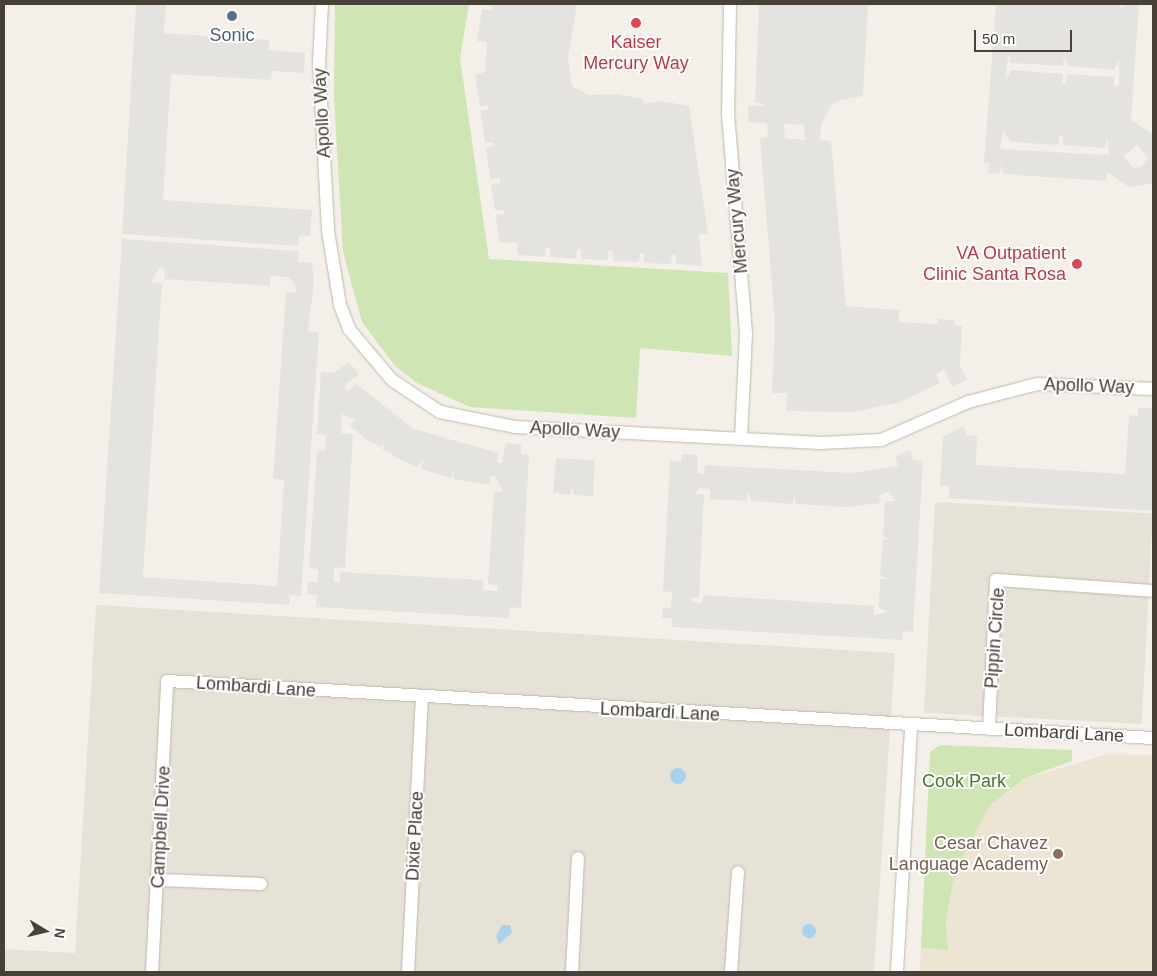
<!DOCTYPE html>
<html>
<head>
<meta charset="utf-8">
<style>
	body { margin:0 }
	#map { position:relative; width:1157px; height:976px; overflow:hidden; background:#f4f0e9; font-family:Helvetica,sans-serif }
	div>[style] { position:absolute }
	.residential>* { inset:0; background:#e7e2d7; transform-origin:0 0 }
	.education>* { inset:0; background:#ece5d4 }
	.green>* { inset:0; background:#d0e5b4 }
	.parking>* { inset:0; background:#e5e3e0 }
	.water>* { inset:0; background:#a9d2ed }
	.round { border-radius:50% }
	.roads { filter:drop-shadow(0 0 1px #bfb8ac) drop-shadow(0 0 1px #bfb8ac) }
	.street>* { height:12px; margin:-6px; padding:0 6px; transform-origin:6px; border-radius:6px; background:#fff }
	.dots>* { width:14px; height:14px; translate:-50% -50%; box-sizing:border-box; border:2px solid #fff; border-radius:50% }
	span { translate:-50% -50%; white-space:nowrap; text-align:center; line-height:1.15; -webkit-text-stroke:4px #fff; paint-order:stroke }
	.service-label { font-size:18px; color:#4e5e75 }
	.health-label { font-size:18px; color:#be3a42 }
	.right { translate:-100% -50%; text-align:right }
	.street-label { font-size:18px; color:#474138 }
	.park-label { font-size:18px; color:#4a762e }
	.education-label { font-size:18px; color:#785e54 }
	.frame { position:absolute; inset:0; border:5px solid #474138; pointer-events:none }
	.north { position:absolute; left:20px; top:906px; width:50px; height:50px; -webkit-text-stroke:4px #fff; paint-order:stroke; rotate:99deg; font-size:14px; font-weight:700; line-height:20px; text-align:center; color:#474138 }
	.north::after { content:''; display:block; margin:auto; width:18px; height:22px; background:#474138; clip-path:polygon(50% 0,100% 100%,50% 72%,0 100%) }
	.scale { position:absolute; left:974px; top:30px; width:98px; height:22px; box-sizing:border-box; border:2px solid #474138; border-top:0; padding-left:6px; font-size:15px; line-height:18px; white-space:nowrap; color:#474138; -webkit-text-stroke:4px #fff; paint-order:stroke }
</style>
</head>
<body>
<div id="map">
	<div class="residential">
		<i style="left:935px;top:502px;width:218px;height:211px;rotate:3deg"></i>
		<i style="clip-path:polygon(96px 605px,895px 653px,874px 972px,4px 972px,4px 949px,75px 953px)"></i>
	</div>
	<div class="education">
		<i style="clip-path:polygon(1108px 754px,1153px 755px,1153px 972px,920px 972px,921px 948px,947px 950px,946px 922px,955px 871px,990px 804px,1023px 779px)"></i>
	</div>
	<div class="green">
		<i style="clip-path:polygon(335px 4px,469px 4px,460px 58px,489px 259px,728px 273px,732px 356px,640px 348px,636px 418px,470px 407px,417px 383px,395px 366px,362px 322px,343px 252px,334px 98px)"></i>
		<i style="clip-path:polygon(940px 745px,1072px 750px,1072px 761px,1023px 779px,990px 805px,955px 871px,946px 922px,948px 950px,921px 948px,930px 752px)"></i>
	</div>
	<div class="parking">
		<i style="clip-path:polygon(136px 4px,166px 4px,164px 33px,269px 40px,269px 50px,305px 53px,304px 73px,272px 71px,271px 80px,171px 74px,163px 200px,312px 210px,310px 236px,299px 235px,298px 246px,122px 234px)"></i>
		<i style="clip-path:polygon(483px 4px,577px 4px,568px 57px,572px 86px,589px 95px,616px 94px,643px 99px,644px 103px,662px 101px,689px 106px,708px 233px,699px 235px,702px 266px,676px 264px,676px 255px,672px 255px,671px 264px,644px 263px,644px 253px,640px 253px,639px 262px,613px 261px,613px 251px,608px 251px,608px 260px,581px 259px,581px 249px,577px 249px,576px 259px,550px 257px,550px 247px,545px 248px,545px 257px,518px 255px,517px 243px,499px 242px,496px 215px,504px 214px,504px 210px,495px 210px,491px 184px,500px 183px,500px 178px,490px 179px,486px 148px,494px 146px,493px 142px,485px 143px,480px 111px,489px 109px,488px 105px,480px 106px,475px 75px,485px 72px,487px 42px,477px 41px,482px 9px,491px 10px,492px 6px)"></i>
		<i style="clip-path:polygon(evenodd,759px 4px,868px 4px,863px 96px,840px 100px,830px 107px,821px 126px,820px 140px,831px 141px,846px 306px,899px 310px,899px 322px,937px 324px,938px 319px,954px 320px,954px 325px,962px 326px,960px 365px,967px 380px,952px 387px,944px 369px,936px 374px,940px 383px,898px 403px,850px 412px,786px 411px,787px 393px,772px 393px,775px 323px,760px 138px,768px 137px,767px 123px,749px 122px,748px 106px,766px 105px,755px 102px,759px 4px,784px 124px,804px 125px,805px 140px,785px 138px,784px 124px)"></i>
		<i style="clip-path:polygon(evenodd,996px 4px,1118px 4px,1123px 8px,1125px 4px,1139px 4px,1131px 120px,1153px 134px,1153px 183px,1129px 187px,1107px 172px,1106px 181px,1003px 174px,1002px 163px,1000px 174px,988px 173px,989px 163px,984px 163px,996px 4px,1008px 53px,1011px 63px,1063px 66px,1064px 57px,1068px 66px,1105px 69px,1114px 70px,1119px 60px,1119px 85px,1114px 86px,1114px 77px,1067px 74px,1066px 84px,1062px 83px,1063px 74px,1011px 70px,1006px 80px,1008px 53px,996px 4px,1003px 131px,1011px 142px,1058px 145px,1059px 136px,1063px 136px,1063px 145px,1104px 148px,1108px 138px,1109px 155px,1000px 149px,1003px 131px,996px 4px,1137px 145px,1148px 158px,1141px 167px,1133px 168px,1124px 156px,1137px 145px)"></i>
		<i style="clip-path:polygon(evenodd,122px 239px,299px 251px,298px 262px,312px 263px,314px 281px,308px 331px,319px 332px,301px 596px,290px 595px,289px 605px,99px 593px,122px 239px,159px 268px,165px 269px,164px 279px,270px 286px,271px 276px,288px 277px,295px 284px,296px 293px,286px 292px,273px 479px,284px 480px,277px 586px,143px 577px,162px 283px,151px 282px,159px 268px)"></i>
		<i style="clip-path:polygon(evenodd,349px 362px,359px 374px,345px 385px,348px 391px,356px 384px,414px 429px,498px 453px,497px 462px,502px 463px,506px 443px,521px 444px,521px 454px,529px 454px,521px 608px,510px 607px,509px 618px,316px 607px,317px 595px,307px 595px,308px 582px,318px 582px,318px 569px,309px 568px,317px 451px,325px 451px,326px 435px,317px 434px,321px 372px,333px 373px,349px 362px,342px 414px,355px 420px,350px 426px,366px 439px,380px 447px,386px 443px,382px 449px,397px 458px,417px 467px,424px 460px,421px 469px,451px 478px,454px 470px,454px 479px,477px 483px,489px 484px,490px 475px,496px 477px,503px 492px,494px 492px,488px 584px,498px 585px,497px 591px,483px 590px,483px 580px,340px 572px,340px 582px,334px 582px,334px 567px,345px 568px,353px 434px,341px 433px,342px 414px)"></i>
		<i style="clip-path:polygon(1138px 408px,1153px 408px,1153px 511px,949px 498px,949px 486px,940px 485px,943px 437px,963px 426px,967px 435px,977px 436px,976px 465px,1125px 474px,1129px 415px,1138px 416px)"></i>
		<i style="clip-path:polygon(evenodd,911px 450px,913px 460px,923px 461px,913px 632px,903px 631px,902px 640px,672px 627px,672px 618px,662px 618px,663px 608px,671px 608px,672px 592px,663px 591px,670px 461px,681px 462px,682px 454px,698px 455px,697px 473px,704px 474px,705px 465px,851px 473px,898px 466px,895px 456px,911px 450px,700px 488px,710px 489px,710px 499px,747px 501px,748px 492px,751px 501px,793px 504px,794px 495px,796px 504px,846px 507px,880px 503px,879px 495px,889px 492px,895px 501px,885px 501px,883px 536px,892px 540px,883px 539px,880px 576px,890px 579px,880px 579px,879px 608px,887px 612px,874px 615px,874px 606px,704px 595px,702px 603px,694px 603px,690px 598px,699px 598px,704px 494px,695px 494px,700px 488px)"></i>
		<i style="clip-path:polygon(556px 458px,595px 460px,593px 496px,574px 495px,571px 485px,570px 495px,553px 493px)"></i>
	</div>
	<div class="water">
		<i class="round" style="left:670px;top:768px;width:16px;height:16px"></i>
		<i class="round" style="left:802px;top:924px;width:14px;height:14px"></i>
		<i style="clip-path:polygon(502px 925px,510px 925px,512px 933px,499px 944px,496px 936px)"></i>
	</div>
	<div class="roads">
		<div class="street">
			<i style="left:322px;top:4px;width:59px;rotate:92.9deg"></i>
			<i style="left:319px;top:63px;width:168px;rotate:86.9deg"></i>
			<i style="left:328px;top:231px;width:75px;rotate:80.8deg"></i>
			<i style="left:340px;top:305px;width:26px;rotate:69deg"></i>
			<i style="left:349px;top:329px;width:67px;rotate:49.9deg"></i>
			<i style="left:392px;top:380px;width:58px;rotate:33.7deg"></i>
			<i style="left:440px;top:412px;width:76px;rotate:11.3deg"></i>
			<i style="left:515px;top:427px;width:306px;rotate:3deg"></i>
			<i style="left:821px;top:443px;width:60px;rotate:-2.9deg"></i>
			<i style="left:881px;top:440px;width:95px;rotate:-23.6deg"></i>
			<i style="left:968px;top:402px;width:71px;rotate:-14.6deg"></i>
			<i style="left:1037px;top:384px;width:116px;rotate:2.5deg"></i>
			<i style="left:730px;top:4px;width:110px;rotate:91deg"></i>
			<i style="left:728px;top:114px;width:220px;rotate:85.3deg"></i>
			<i style="left:746px;top:333px;width:105px;rotate:92.7deg"></i>
			<i style="left:989px;top:729px;width:149px;rotate:-87.3deg"></i>
			<i style="left:996px;top:580px;width:157px;rotate:4deg"></i>
			<i style="left:159px;top:880px;width:102px;rotate:2.2deg"></i>
			<i style="left:152px;top:972px;width:291px;rotate:-87deg"></i>
			<i style="left:167px;top:681px;width:988px;rotate:3.31deg"></i>
			<i style="left:408px;top:972px;width:273px;rotate:-87.1deg"></i>
			<i style="left:572px;top:972px;width:114px;rotate:-87deg"></i>
			<i style="left:731px;top:972px;width:100px;rotate:-86deg"></i>
			<i style="left:897px;top:972px;width:246px;rotate:-86.7deg"></i>
		</div>
	</div>
	<div class="dots">
		<i style="left:232px;top:16px;background:#5c6f8a"></i>
		<i style="left:636px;top:23px;background:#e0444e"></i>
		<i style="left:1077px;top:264px;background:#e0444e"></i>
		<i style="left:1058px;top:854px;background:#8d6e63"></i>
	</div>
	<div class="service-label">
		<span style="left:232px;top:35px">Sonic</span>
	</div>
	<div class="health-label">
		<span style="left:636px;top:53px">Kaiser<br>Mercury Way</span>
		<span class="right" style="left:1066px;top:264px">VA Outpatient<br>Clinic Santa Rosa</span>
	</div>
	<div class="street-label">
		<span style="left:322px;top:113px;rotate:-93deg">Apollo Way</span>
		<span style="left:737px;top:221px;rotate:-95deg">Mercury Way</span>
		<span style="left:1089px;top:386px;rotate:2deg">Apollo Way</span>
		<span style="left:575px;top:430px;rotate:3deg">Apollo Way</span>
		<span style="left:995px;top:638px;rotate:-86deg">Pippin Circle</span>
		<span style="left:256px;top:687px;rotate:4deg">Lombardi Lane</span>
		<span style="left:660px;top:712px;rotate:3deg">Lombardi Lane</span>
		<span style="left:1064px;top:733px;rotate:3deg">Lombardi Lane</span>
		<span style="left:161px;top:827px;rotate:-87deg">Campbell Drive</span>
		<span style="left:415px;top:836px;rotate:-87deg">Dixie Place</span>
	</div>
	<div class="park-label">
		<span style="left:964px;top:781px">Cook Park</span>
	</div>
	<div class="education-label">
		<span class="right" style="left:1048px;top:854px">Cesar Chavez<br>Language Academy</span>
	</div>
	<div class="frame"></div>
	<div class="north">N</div>
	<div class="scale">50 m</div>
</div>
</body>
</html>
